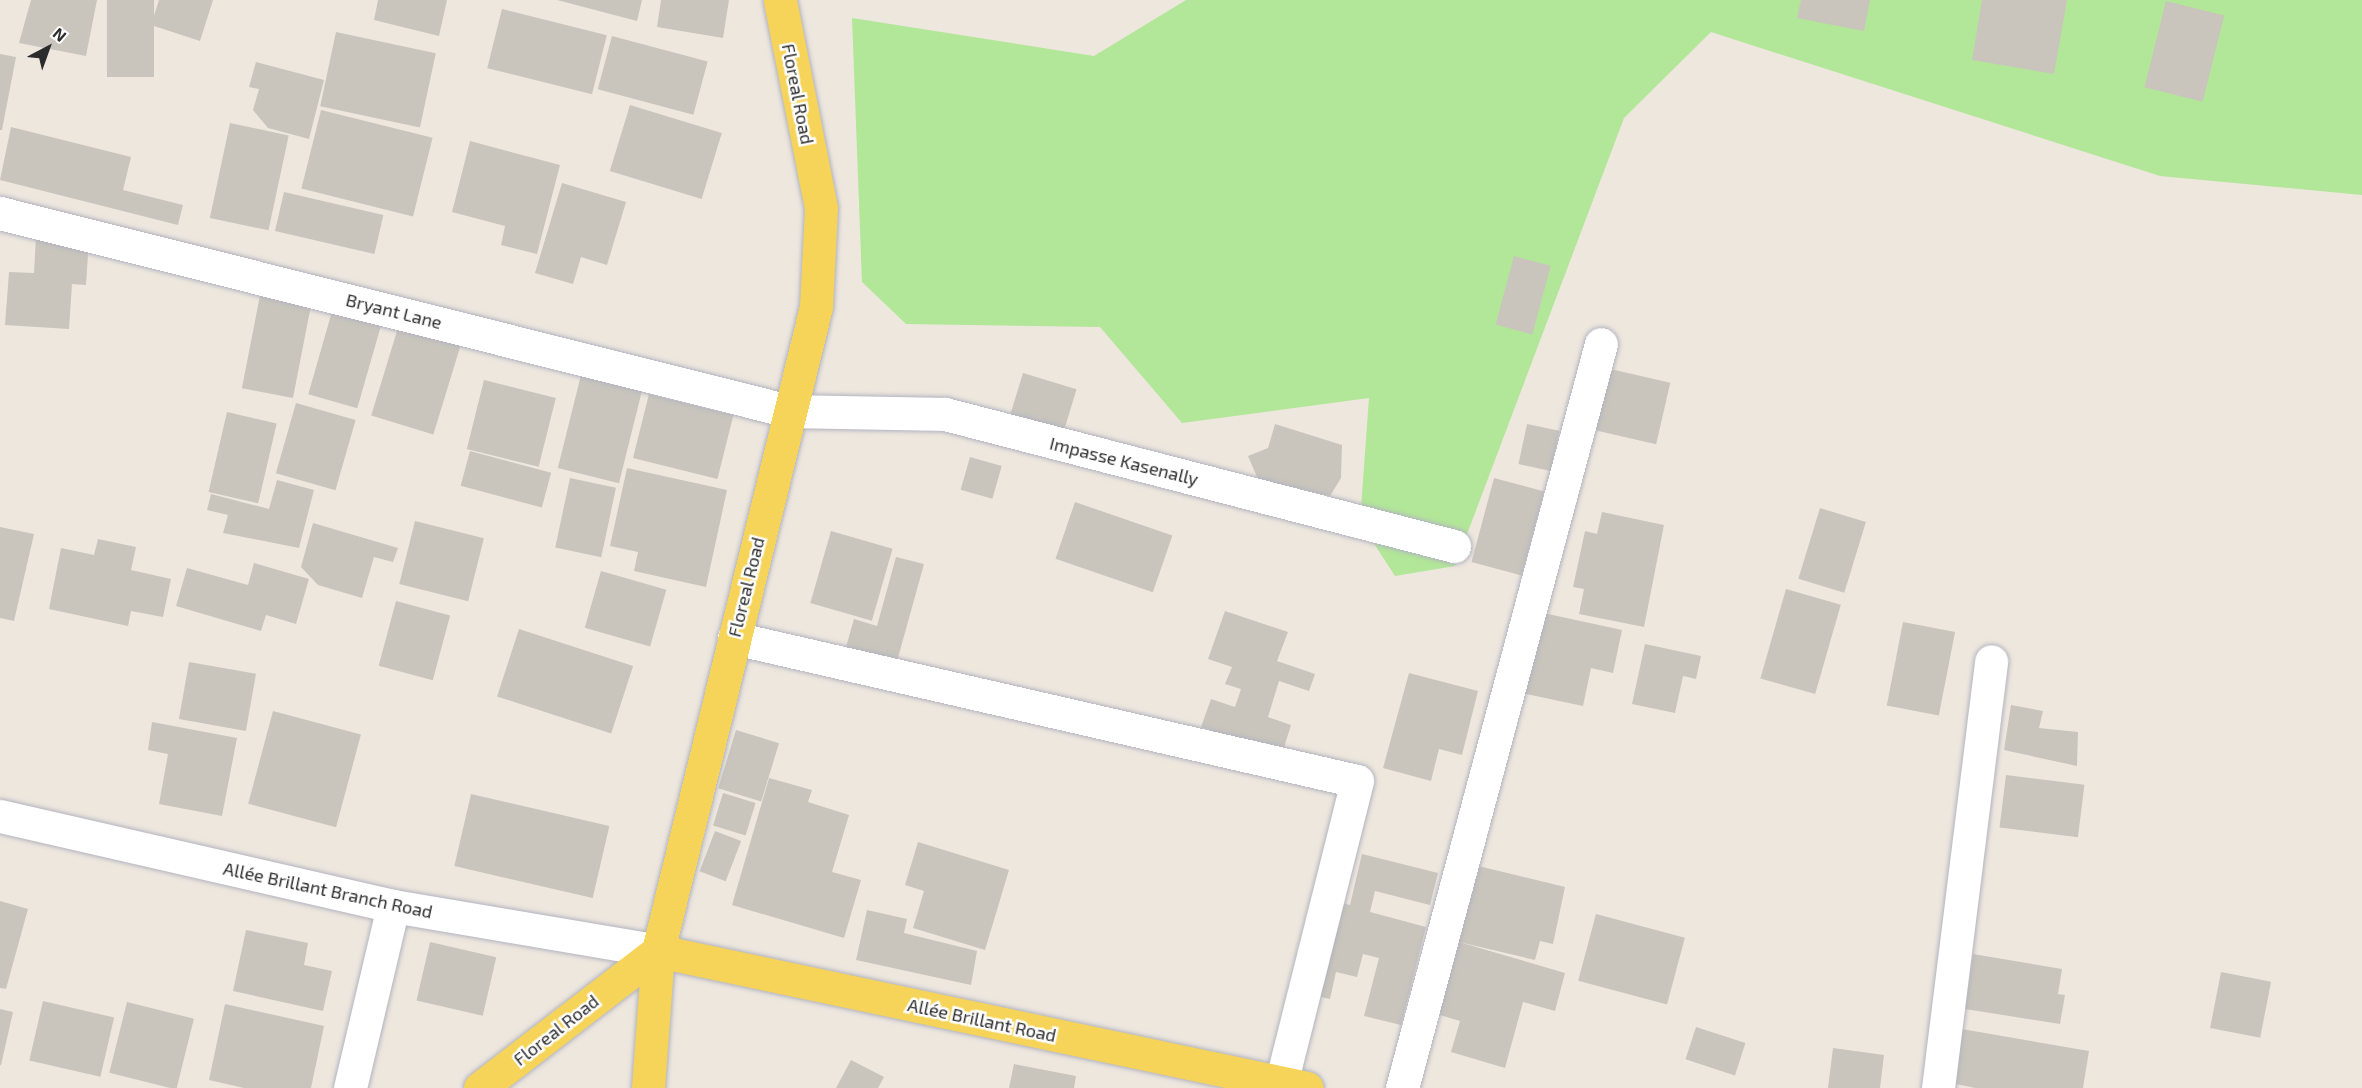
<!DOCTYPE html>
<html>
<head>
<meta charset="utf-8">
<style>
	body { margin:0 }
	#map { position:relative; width:2362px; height:1088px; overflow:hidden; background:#eee7de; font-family:"Exo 2",sans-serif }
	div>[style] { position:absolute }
	.green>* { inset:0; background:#b2e698 }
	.building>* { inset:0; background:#c9c5bc; transform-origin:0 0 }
	.roads { filter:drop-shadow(0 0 2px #b2b4c0) drop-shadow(0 0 2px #b2b4c0) }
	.minor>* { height:33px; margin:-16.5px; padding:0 16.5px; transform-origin:16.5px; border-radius:16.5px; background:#fff }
	.major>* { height:33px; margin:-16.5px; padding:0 16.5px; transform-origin:16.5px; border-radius:16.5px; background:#f6d45a }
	span { translate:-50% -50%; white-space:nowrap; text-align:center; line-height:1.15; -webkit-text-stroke:5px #fff; paint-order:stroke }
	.street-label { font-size:18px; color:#2c2c2c }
	.north { position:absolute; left:18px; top:18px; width:60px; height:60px; -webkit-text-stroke:4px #fff; paint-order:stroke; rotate:41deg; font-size:16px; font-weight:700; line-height:24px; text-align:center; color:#2c2c2c }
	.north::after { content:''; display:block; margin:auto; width:21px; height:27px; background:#2c2c2c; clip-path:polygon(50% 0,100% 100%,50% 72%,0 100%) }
</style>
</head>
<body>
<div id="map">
	<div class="green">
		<i style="clip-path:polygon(1186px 0,2362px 0,2362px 195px,2160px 176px,1711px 32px,1624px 118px,1455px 566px,1395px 576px,1360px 522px,1369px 398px,1182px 423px,1100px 327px,906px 324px,862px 282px,852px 18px,1094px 56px)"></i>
	</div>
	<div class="building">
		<i style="clip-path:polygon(31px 0,97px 0,86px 56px,19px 43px)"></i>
		<i style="left:107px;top:0;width:47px;height:77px"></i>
		<i style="clip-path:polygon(159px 0,213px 0,200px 41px,151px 25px)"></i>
		<i style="clip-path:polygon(378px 0,447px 0,439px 36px,374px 20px)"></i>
		<i style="clip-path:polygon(557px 0,642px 0,637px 21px)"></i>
		<i style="clip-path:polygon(661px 0,729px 0,723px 38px,657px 27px)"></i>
		<i style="clip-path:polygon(1801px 0,1870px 0,1864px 31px,1797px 18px)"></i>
		<i style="clip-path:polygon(1982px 0,2067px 0,2054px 74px,1972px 60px)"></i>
		<i style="left:2166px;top:1px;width:60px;height:89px;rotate:14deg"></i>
		<i style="left:502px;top:9px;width:108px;height:61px;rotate:14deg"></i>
		<i style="left:336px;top:32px;width:102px;height:76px;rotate:12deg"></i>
		<i style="left:612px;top:36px;width:99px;height:55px;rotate:15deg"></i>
		<i style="clip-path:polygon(0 54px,16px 57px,2px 130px,0 130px)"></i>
		<i style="clip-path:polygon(256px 62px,324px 80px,309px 139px,268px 128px,253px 110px,259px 89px,249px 87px)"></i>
		<i style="left:630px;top:105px;width:96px;height:69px;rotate:17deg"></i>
		<i style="left:321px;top:110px;width:115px;height:81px;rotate:14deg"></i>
		<i style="left:230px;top:123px;width:60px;height:97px;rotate:12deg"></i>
		<i style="clip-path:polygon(11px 127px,131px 157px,123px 190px,183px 205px,178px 225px,0 180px)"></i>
		<i style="clip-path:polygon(470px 141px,560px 165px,537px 254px,501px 245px,505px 226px,452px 212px)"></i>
		<i style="clip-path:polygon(562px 183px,626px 202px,607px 265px,581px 257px,573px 284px,535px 273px)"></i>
		<i style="left:284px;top:192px;width:102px;height:40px;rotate:13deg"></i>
		<i style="clip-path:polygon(36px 237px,89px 240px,86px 285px,72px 284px,69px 329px,5px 325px,9px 272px,34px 273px)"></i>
		<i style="left:1514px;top:256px;width:38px;height:71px;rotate:15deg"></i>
		<i style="left:261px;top:290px;width:52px;height:100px;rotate:11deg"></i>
		<i style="left:335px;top:301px;width:51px;height:97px;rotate:16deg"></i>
		<i style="left:401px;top:318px;width:65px;height:102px;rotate:17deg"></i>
		<i style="left:1606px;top:368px;width:66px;height:63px;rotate:13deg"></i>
		<i style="left:582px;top:371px;width:63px;height:100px;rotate:14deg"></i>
		<i style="left:1023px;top:373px;width:56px;height:53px;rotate:17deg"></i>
		<i style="left:484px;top:380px;width:74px;height:71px;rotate:14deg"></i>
		<i style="left:649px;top:394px;width:87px;height:66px;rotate:14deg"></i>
		<i style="left:296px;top:403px;width:62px;height:73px;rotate:16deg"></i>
		<i style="left:227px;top:412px;width:51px;height:82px;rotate:13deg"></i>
		<i style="clip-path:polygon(1275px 424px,1342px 445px,1341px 478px,1330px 496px,1279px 484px,1263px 491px,1248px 456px,1268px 448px)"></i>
		<i style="left:1527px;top:424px;width:33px;height:41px;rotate:12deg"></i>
		<i style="left:470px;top:451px;width:84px;height:36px;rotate:15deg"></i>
		<i style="left:970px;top:457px;width:33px;height:34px;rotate:16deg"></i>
		<i style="clip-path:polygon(627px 468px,727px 490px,706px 587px,634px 571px,638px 552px,610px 546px)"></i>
		<i style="left:570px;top:478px;width:47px;height:71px;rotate:12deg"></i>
		<i style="left:1494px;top:478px;width:52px;height:87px;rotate:15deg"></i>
		<i style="clip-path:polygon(277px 480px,314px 490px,299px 548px,223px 533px,228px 515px,207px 510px,211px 494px,269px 509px)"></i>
		<i style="left:1075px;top:502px;width:103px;height:60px;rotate:19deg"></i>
		<i style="left:1820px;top:508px;width:48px;height:74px;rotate:17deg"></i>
		<i style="clip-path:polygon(1602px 512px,1664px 525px,1644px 627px,1579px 614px,1584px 589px,1573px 587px,1585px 531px,1597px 534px)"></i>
		<i style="left:415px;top:521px;width:71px;height:65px;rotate:14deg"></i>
		<i style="clip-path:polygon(313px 523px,398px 548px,393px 562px,374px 557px,362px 598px,318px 585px,301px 567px)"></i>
		<i style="clip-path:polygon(0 527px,34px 534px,14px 621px,0 618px)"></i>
		<i style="left:831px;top:531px;width:64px;height:75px;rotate:16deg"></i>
		<i style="clip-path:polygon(98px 539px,136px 547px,131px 570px,171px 579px,163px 617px,131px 611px,128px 626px,49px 609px,61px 548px,94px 555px)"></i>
		<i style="clip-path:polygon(896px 557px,924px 564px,893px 676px,842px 661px,854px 619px,877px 626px)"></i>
		<i style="clip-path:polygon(254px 563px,309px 579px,296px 624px,266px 615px,261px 631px,176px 606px,187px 568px,248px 585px)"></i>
		<i style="left:601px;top:571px;width:68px;height:59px;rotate:16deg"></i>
		<i style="left:1786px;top:589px;width:57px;height:93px;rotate:16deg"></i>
		<i style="left:396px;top:601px;width:56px;height:67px;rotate:15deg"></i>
		<i style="clip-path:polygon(1525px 609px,1622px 630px,1613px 673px,1591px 668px,1583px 706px,1522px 693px)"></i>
		<i style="clip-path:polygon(1225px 611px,1288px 632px,1277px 661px,1315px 674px,1309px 691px,1279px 681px,1268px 717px,1291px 725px,1282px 754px,1201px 727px,1211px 699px,1235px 707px,1241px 689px,1225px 684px,1232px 667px,1208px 659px)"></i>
		<i style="left:1903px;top:622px;width:53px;height:85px;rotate:11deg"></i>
		<i style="left:519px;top:629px;width:120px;height:71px;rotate:18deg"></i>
		<i style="clip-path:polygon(1645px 644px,1701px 656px,1696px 679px,1683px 676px,1675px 713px,1632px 704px)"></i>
		<i style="left:189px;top:662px;width:68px;height:58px;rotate:10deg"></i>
		<i style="clip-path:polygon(1409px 673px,1478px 691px,1462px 755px,1439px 749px,1431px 781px,1383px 768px)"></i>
		<i style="clip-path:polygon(2011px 705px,2043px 711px,2039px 728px,2078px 732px,2077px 766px,2004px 750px)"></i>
		<i style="left:273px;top:711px;width:91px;height:96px;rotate:15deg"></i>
		<i style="clip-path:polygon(152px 722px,237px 738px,222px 816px,159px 804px,168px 754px,148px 750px)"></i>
		<i style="left:736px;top:730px;width:45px;height:61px;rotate:17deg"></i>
		<i style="left:2006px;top:775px;width:79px;height:53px;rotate:7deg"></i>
		<i style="clip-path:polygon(769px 778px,812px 790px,808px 802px,849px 815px,832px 872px,861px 880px,844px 938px,732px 905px)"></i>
		<i style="left:723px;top:793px;width:34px;height:34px;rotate:17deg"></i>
		<i style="left:471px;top:794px;width:142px;height:74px;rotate:13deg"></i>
		<i style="left:715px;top:831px;width:28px;height:43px;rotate:21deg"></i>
		<i style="clip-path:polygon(918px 842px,1009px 870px,985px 950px,913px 928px,924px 891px,905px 885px)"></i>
		<i style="clip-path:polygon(1362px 854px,1438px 873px,1430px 905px,1375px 891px,1370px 912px,1426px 927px,1401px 1025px,1364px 1016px,1379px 958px,1363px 954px,1357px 977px,1336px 972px,1330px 999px,1302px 993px,1325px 899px,1350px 905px)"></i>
		<i style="clip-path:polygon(1470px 864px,1565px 887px,1553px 944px,1540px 941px,1535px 960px,1459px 942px,1565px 973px,1555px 1011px,1523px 1002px,1505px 1068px,1451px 1052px,1460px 1021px,1423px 1010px)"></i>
		<i style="clip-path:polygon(0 901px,28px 909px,6px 989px,0 988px)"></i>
		<i style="clip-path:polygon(867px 910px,907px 919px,904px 933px,977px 951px,971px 985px,856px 960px)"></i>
		<i style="left:1596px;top:914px;width:92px;height:69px;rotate:15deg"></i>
		<i style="clip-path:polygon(246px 930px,308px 943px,304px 965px,332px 971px,323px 1011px,233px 991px)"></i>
		<i style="left:430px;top:942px;width:68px;height:60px;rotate:13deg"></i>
		<i style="clip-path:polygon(1973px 954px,2062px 969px,2058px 994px,2065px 995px,2060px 1024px,1965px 1009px)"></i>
		<i style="left:2221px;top:972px;width:51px;height:57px;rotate:11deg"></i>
		<i style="left:43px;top:1001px;width:73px;height:61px;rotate:13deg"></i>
		<i style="left:127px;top:1002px;width:69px;height:73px;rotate:14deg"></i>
		<i style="clip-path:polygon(225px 1004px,324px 1026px,311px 1088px,244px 1088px,209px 1080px)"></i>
		<i style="clip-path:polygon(0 1009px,13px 1012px,1px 1065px,0 1065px)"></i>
		<i style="left:1696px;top:1027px;width:52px;height:34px;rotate:18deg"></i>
		<i style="clip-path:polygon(1950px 1027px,2089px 1051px,2083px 1088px,1975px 1088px,1942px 1081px)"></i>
		<i style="clip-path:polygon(1833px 1048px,1884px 1055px,1880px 1088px,1828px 1088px)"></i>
		<i style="clip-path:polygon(851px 1060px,884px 1077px,878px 1088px,836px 1088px)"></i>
		<i style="clip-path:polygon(1014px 1064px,1076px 1076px,1074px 1088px,1009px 1088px)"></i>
	</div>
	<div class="roads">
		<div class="minor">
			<i style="left:0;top:213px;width:813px;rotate:14.09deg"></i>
			<i style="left:789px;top:411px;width:156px;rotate:1.1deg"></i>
			<i style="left:945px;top:414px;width:526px;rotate:14.54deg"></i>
			<i style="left:734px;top:638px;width:639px;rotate:12.93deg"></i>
			<i style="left:1357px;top:781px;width:311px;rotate:104.1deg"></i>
			<i style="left:0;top:816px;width:403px;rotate:12.9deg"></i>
			<i style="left:393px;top:906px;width:269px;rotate:9.6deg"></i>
			<i style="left:350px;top:1088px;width:187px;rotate:-76.7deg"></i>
			<i style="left:1402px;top:1088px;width:770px;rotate:-75.03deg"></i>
			<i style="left:1938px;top:1088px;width:430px;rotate:-82.9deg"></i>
		</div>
		<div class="major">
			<i style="left:658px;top:951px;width:663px;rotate:11.92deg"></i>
			<i style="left:480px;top:1088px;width:225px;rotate:-37.6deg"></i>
			<i style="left:648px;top:1088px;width:137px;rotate:-85.8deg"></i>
			<i style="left:658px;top:951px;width:663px;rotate:-76.22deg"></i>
			<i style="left:816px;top:307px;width:99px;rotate:-87.1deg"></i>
			<i style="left:821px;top:208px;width:212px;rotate:-101.2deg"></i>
		</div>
	</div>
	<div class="street-label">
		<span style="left:798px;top:94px;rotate:79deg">Floreal Road</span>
		<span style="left:394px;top:311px;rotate:14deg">Bryant Lane</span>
		<span style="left:1124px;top:461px;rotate:14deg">Impasse Kasenally</span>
		<span style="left:746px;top:587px;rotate:-76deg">Floreal Road</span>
		<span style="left:328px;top:890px;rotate:12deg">Allée Brillant Branch Road</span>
		<span style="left:982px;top:1020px;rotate:12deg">Allée Brillant Road</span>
		<span style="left:556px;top:1030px;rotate:-38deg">Floreal Road</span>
	</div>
	<div class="north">N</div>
</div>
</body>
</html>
